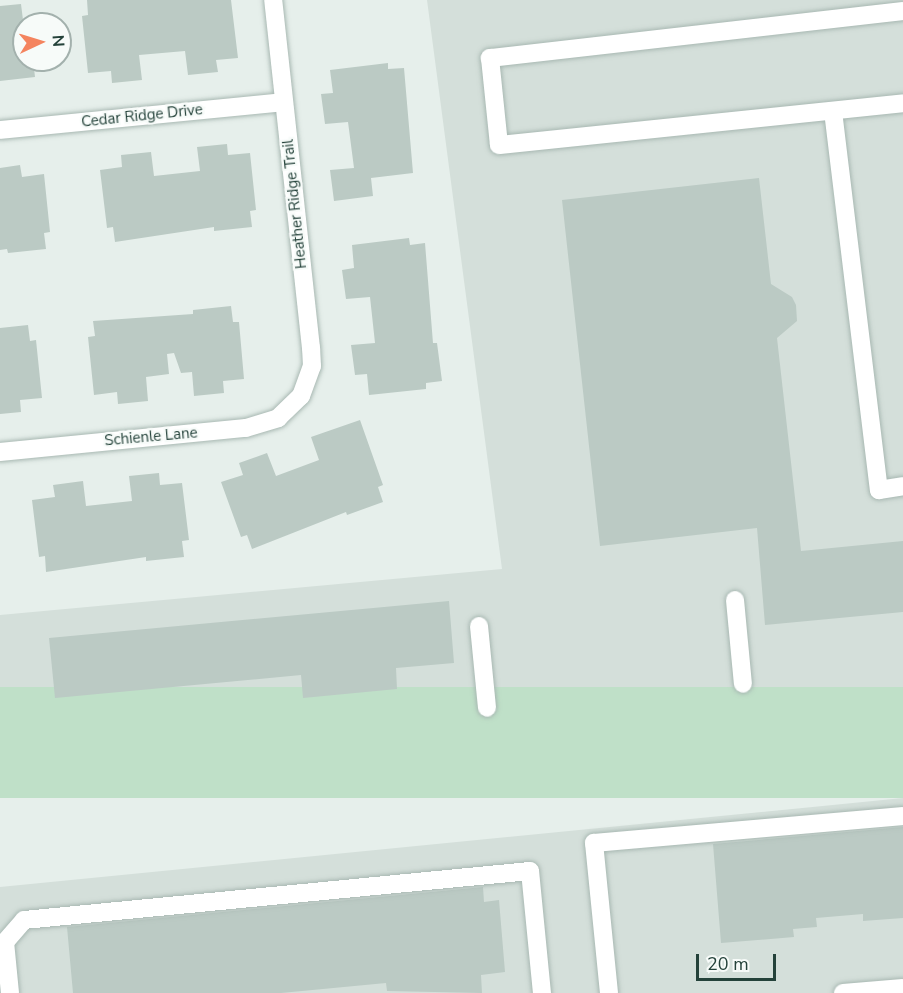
<!DOCTYPE html>
<html>
<head>
<meta charset="utf-8">
<style>
	body { margin:0 }
	#map { position:relative; width:903px; height:993px; overflow:hidden; background:#e6efeb; font-family:"Nunito Sans",sans-serif }
	div>[style] { position:absolute }
	.built>* { inset:0; background:#d4dfda }
	.green>* { inset:0; background:#bfe0c8; transform-origin:0 0 }
	.building>* { inset:0; background:#bbcac4 }
	.roads { filter:drop-shadow(0 0 2px #a8b8b2) drop-shadow(0 0 2px #a8b8b2) }
	.minor>* { height:18px; margin:-9px; padding:0 9px; transform-origin:9px; border-radius:9px; background:#fff }
	span { translate:-50% -50%; white-space:nowrap; text-align:center; line-height:1.15; -webkit-text-stroke:4.5px #f7fbf9; paint-order:stroke }
	.street-label { font-size:15px; color:#24423a }
	.north { position:absolute; left:12px; top:12px; width:60px; height:60px; box-sizing:border-box; background:#f7fbf9; border:2px solid #a3b1ad; border-radius:50%; rotate:86deg; font-size:16px; font-weight:700; line-height:24px; text-align:center; color:#24423a }
	.north::after { content:''; display:block; margin:auto; width:21px; height:27px; background:#f4845f; clip-path:polygon(50% 0,100% 100%,50% 72%,0 100%) }
	.scale { position:absolute; left:696px; top:954px; width:80px; height:27px; box-sizing:border-box; border:3px solid #24423a; border-top:0; padding-left:8px; font-size:18px; line-height:21px; white-space:nowrap; color:#24423a; -webkit-text-stroke:4px #f7fbf9; paint-order:stroke }
</style>
</head>
<body>
<div id="map">
	<div class="built">
		<i style="clip-path:polygon(427px 0,903px 0,903px 687px,0 765px,0 615px,502px 569px)"></i>
		<i style="clip-path:polygon(903px 798px,903px 993px,0 993px,0 887px)"></i>
	</div>
	<div class="green">
		<i style="left:903px;top:687px;width:111px;height:906px;rotate:90deg"></i>
	</div>
	<div class="building">
		<i style="clip-path:polygon(87px 0,231px 0,238px 58px,216px 60px,218px 72px,188px 75px,185px 51px,139px 55px,142px 80px,112px 83px,111px 71px,88px 73px,82px 16px,88px 15px)"></i>
		<i style="clip-path:polygon(21px 4px,23px 20px,28px 20px,29px 24px,24px 24px,24px 60px,33px 60px,35px 77px,0 81px,0 6px)"></i>
		<i style="clip-path:polygon(388px 63px,388px 69px,404px 68px,413px 173px,371px 178px,373px 196px,334px 201px,330px 170px,354px 168px,348px 122px,325px 124px,321px 94px,333px 93px,330px 70px)"></i>
		<i style="clip-path:polygon(227px 144px,228px 155px,250px 153px,256px 210px,250px 211px,252px 227px,214px 231px,214px 227px,115px 242px,113px 227px,107px 228px,100px 170px,122px 167px,121px 155px,151px 152px,154px 176px,200px 171px,197px 147px)"></i>
		<i style="clip-path:polygon(20px 165px,22px 177px,44px 174px,50px 232px,44px 233px,46px 249px,8px 253px,7px 249px,0 250px,0 168px)"></i>
		<i style="clip-path:polygon(759px 178px,771px 284px,792px 297px,796px 305px,797px 321px,777px 338px,801px 551px,903px 541px,903px 612px,765px 625px,757px 528px,600px 546px,562px 200px)"></i>
		<i style="clip-path:polygon(409px 238px,410px 245px,425px 243px,433px 343px,437px 343px,442px 381px,426px 383px,426px 389px,369px 395px,367px 374px,355px 375px,351px 345px,375px 343px,370px 297px,346px 299px,342px 270px,354px 268px,352px 245px)"></i>
		<i style="clip-path:polygon(231px 306px,233px 322px,239px 322px,244px 379px,223px 381px,224px 393px,194px 396px,192px 372px,181px 373px,174px 353px,167px 354px,169px 374px,146px 377px,148px 401px,118px 404px,117px 392px,94px 395px,88px 337px,95px 336px,93px 321px,193px 314px,193px 310px)"></i>
		<i style="clip-path:polygon(28px 325px,30px 341px,36px 340px,42px 398px,20px 400px,21px 412px,0 414px,0 328px)"></i>
		<i style="clip-path:polygon(360px 420px,383px 485px,378px 487px,383px 502px,347px 515px,346px 512px,252px 549px,247px 535px,241px 537px,221px 482px,243px 475px,239px 463px,267px 453px,276px 476px,319px 460px,311px 437px)"></i>
		<i style="clip-path:polygon(159px 473px,160px 485px,182px 483px,189px 540px,182px 541px,184px 557px,146px 561px,146px 557px,46px 572px,45px 556px,39px 557px,32px 500px,55px 497px,53px 485px,83px 481px,86px 506px,132px 501px,129px 476px)"></i>
		<i style="clip-path:polygon(449px 601px,454px 663px,396px 668px,397px 689px,303px 698px,301px 675px,55px 698px,49px 638px)"></i>
		<i style="clip-path:polygon(903px 827px,903px 918px,863px 921px,863px 914px,816px 918px,817px 927px,793px 929px,794px 937px,721px 943px,713px 844px)"></i>
		<i style="clip-path:polygon(483px 887px,484px 902px,499px 900px,505px 972px,481px 975px,482px 993px,387px 991px,386px 983px,281px 993px,73px 993px,67px 927px)"></i>
	</div>
	<div class="roads">
		<div class="minor">
			<i style="left:903px;top:11px;width:416px;rotate:173.5deg"></i>
			<i style="left:490px;top:58px;width:87px;rotate:84.1deg"></i>
			<i style="left:499px;top:145px;width:406px;rotate:-5.9deg"></i>
			<i style="left:833px;top:111px;width:382px;rotate:83.1deg"></i>
			<i style="left:879px;top:490px;width:24px;rotate:-9deg"></i>
			<i style="left:0;top:130px;width:285px;rotate:-5.6deg"></i>
			<i style="left:0;top:452px;width:247px;rotate:-5.6deg"></i>
			<i style="left:246px;top:428px;width:34px;rotate:-17deg"></i>
			<i style="left:278px;top:418px;width:32px;rotate:-44deg"></i>
			<i style="left:301px;top:396px;width:32px;rotate:-70deg"></i>
			<i style="left:312px;top:366px;width:18px;rotate:-93deg"></i>
			<i style="left:311px;top:348px;width:350px;rotate:-96.2deg"></i>
			<i style="left:735px;top:600px;width:84px;rotate:84.6deg"></i>
			<i style="left:479px;top:626px;width:82px;rotate:84.4deg"></i>
			<i style="left:10px;top:993px;width:51px;rotate:-95.6deg"></i>
			<i style="left:5px;top:942px;width:29px;rotate:-49deg"></i>
			<i style="left:24px;top:920px;width:508px;rotate:-5.53deg"></i>
			<i style="left:530px;top:871px;width:123px;rotate:84.4deg"></i>
			<i style="left:609px;top:993px;width:151px;rotate:-95.7deg"></i>
			<i style="left:594px;top:843px;width:310px;rotate:-5deg"></i>
			<i style="left:843px;top:993px;width:60px;rotate:-4.8deg"></i>
		</div>
	</div>
	<div class="street-label">
		<span style="left:142px;top:116px;rotate:-6deg">Cedar Ridge Drive</span>
		<span style="left:295px;top:204px;rotate:-96deg">Heather Ridge Trail</span>
		<span style="left:151px;top:437px;rotate:-5deg">Schienle Lane</span>
	</div>
	<div class="north">N</div>
	<div class="scale">20 m</div>
</div>
</body>
</html>
